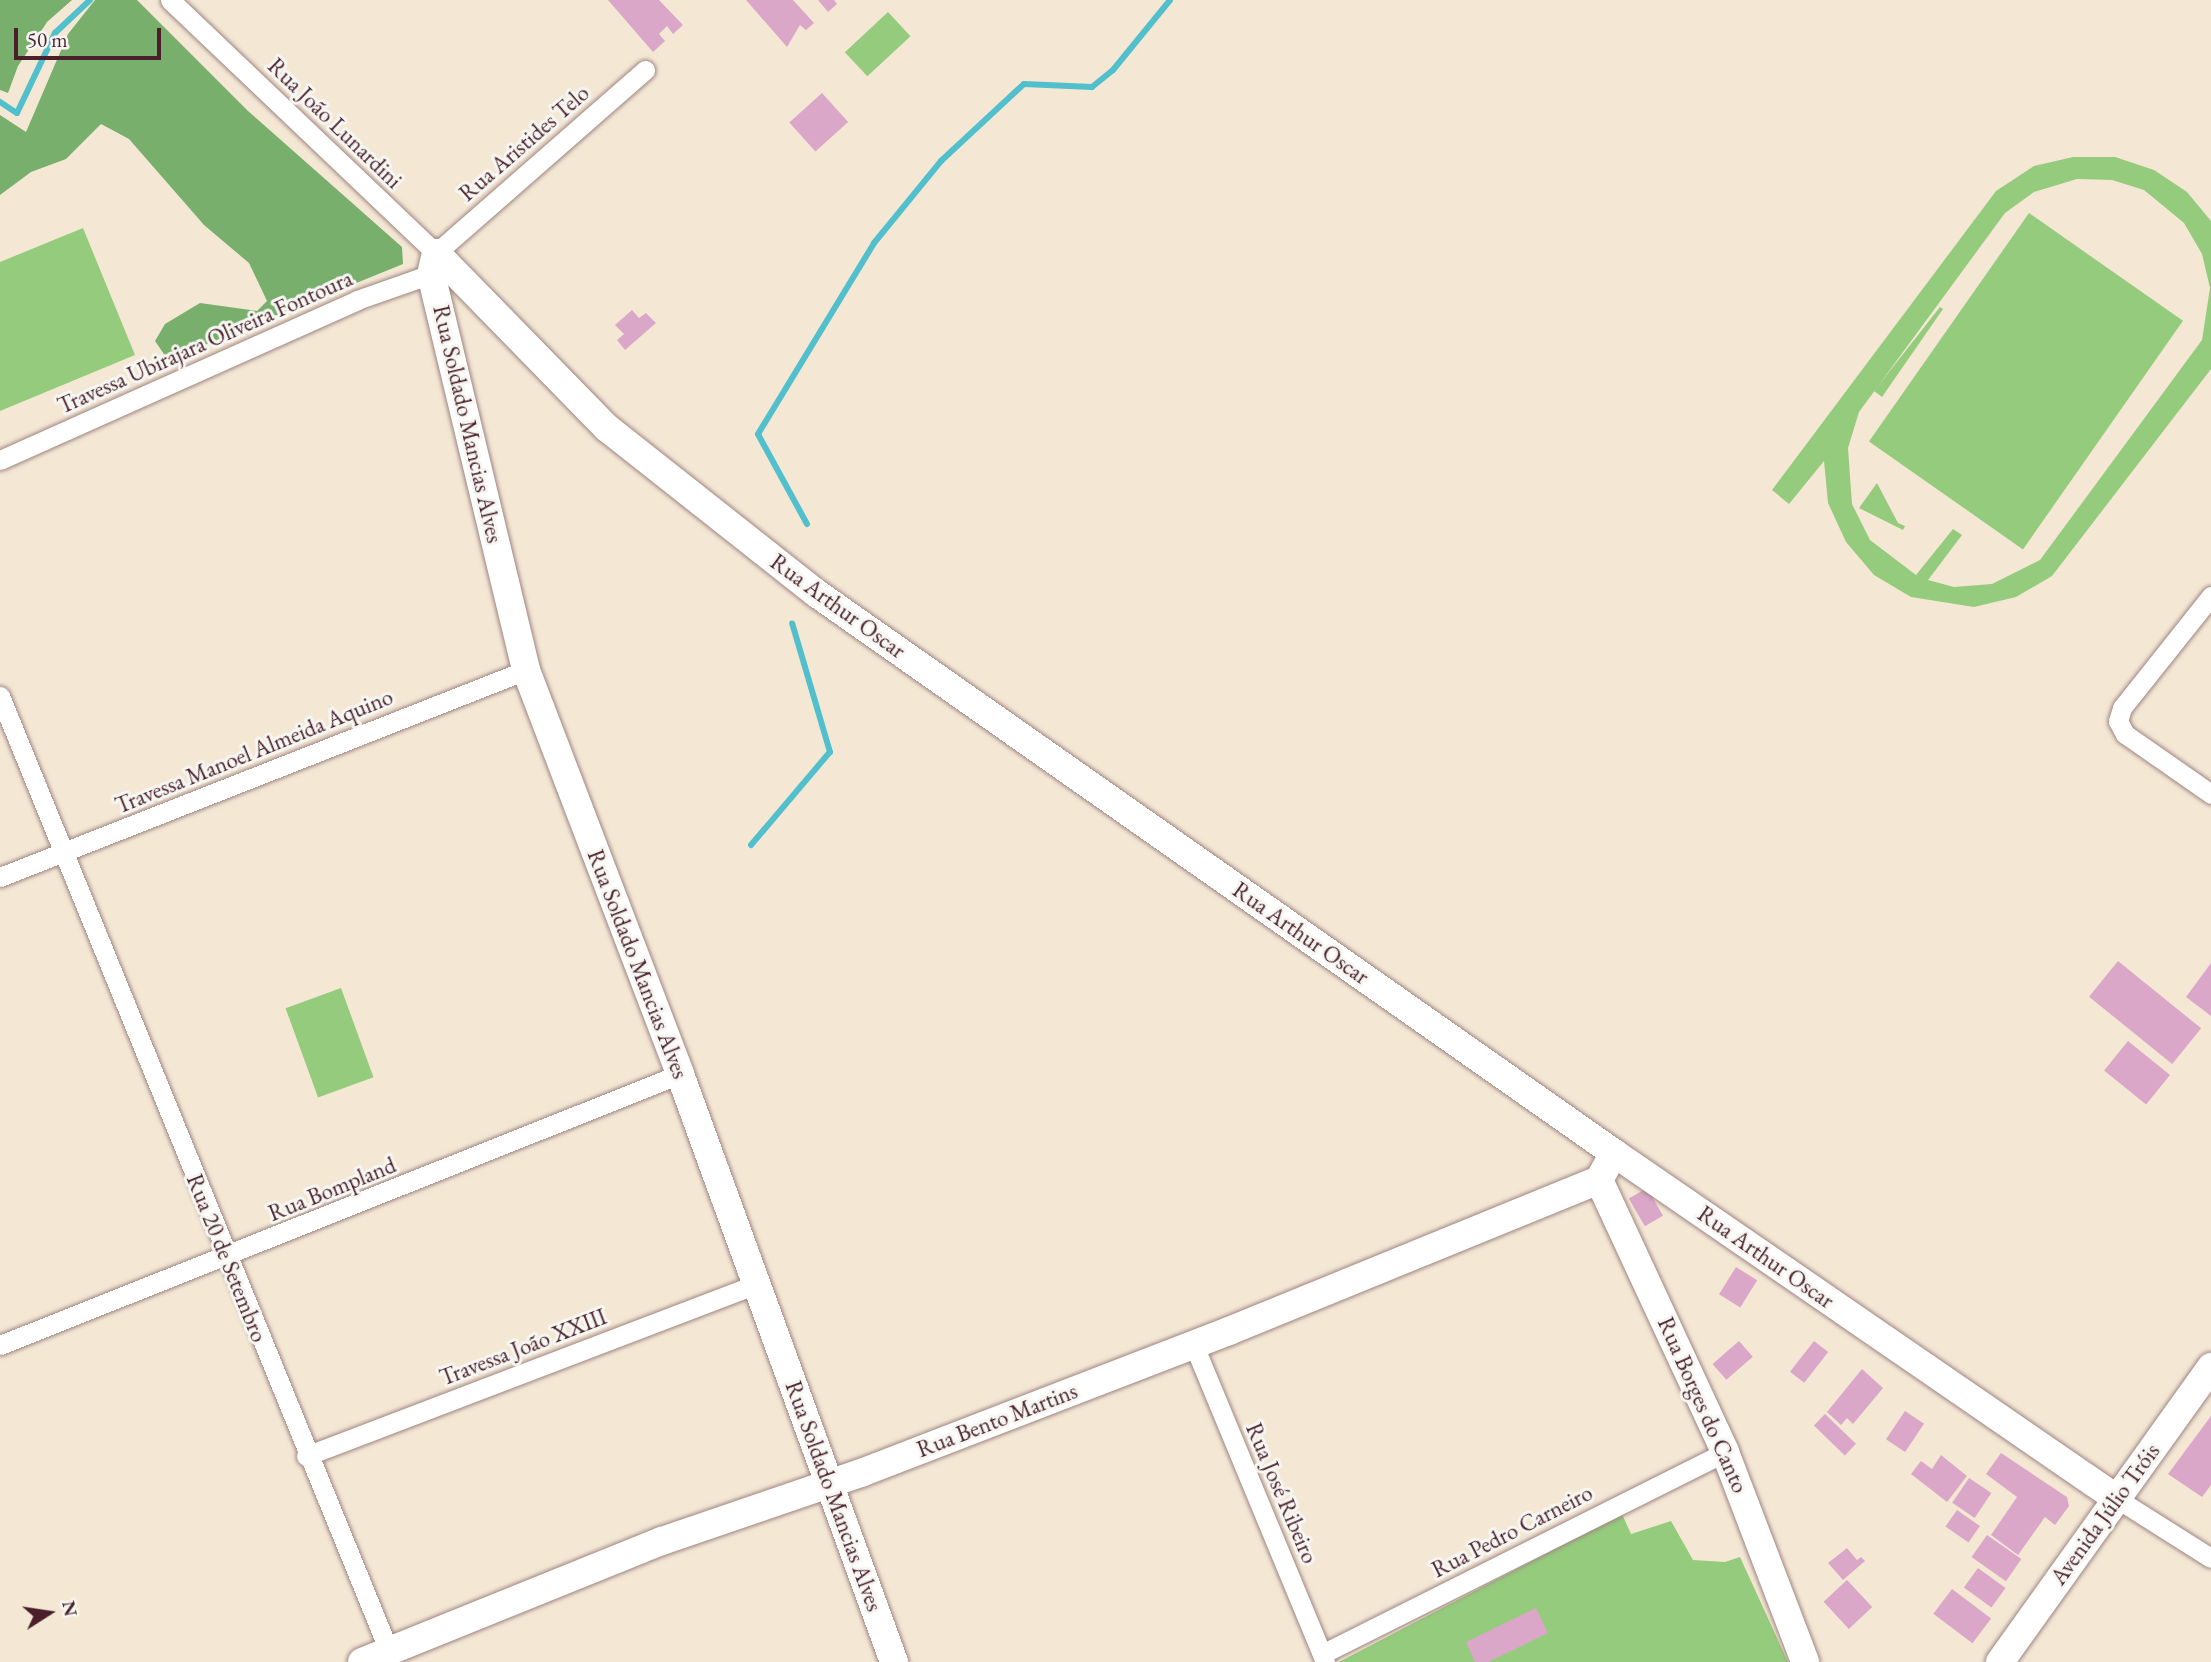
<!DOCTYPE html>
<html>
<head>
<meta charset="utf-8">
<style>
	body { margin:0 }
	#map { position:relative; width:2211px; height:1662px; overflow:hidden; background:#f4e8d5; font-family:"EB Garamond",serif }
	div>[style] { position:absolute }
	.green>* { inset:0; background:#95cb7d; transform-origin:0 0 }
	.forest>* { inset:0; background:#78af6c }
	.stream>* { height:6px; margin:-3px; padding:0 3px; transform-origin:3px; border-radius:3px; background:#52bfcc }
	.building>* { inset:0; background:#daa7c9; transform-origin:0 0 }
	.roads { filter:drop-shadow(0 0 2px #9f8480) drop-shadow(0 0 2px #9f8480) }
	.street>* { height:19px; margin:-9.5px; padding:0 9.5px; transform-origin:9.5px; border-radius:9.5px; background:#fff }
	.secondary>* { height:28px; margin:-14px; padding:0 14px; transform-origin:14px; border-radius:14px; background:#fff }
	span { translate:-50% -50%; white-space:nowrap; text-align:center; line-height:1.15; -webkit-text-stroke:6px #f6f6f2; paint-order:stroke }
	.street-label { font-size:23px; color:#4a1f2b }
	.north { position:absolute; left:14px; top:1578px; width:70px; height:70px; -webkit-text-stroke:5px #f6f6f2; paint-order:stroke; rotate:78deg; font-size:19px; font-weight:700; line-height:28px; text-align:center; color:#4a1f2b }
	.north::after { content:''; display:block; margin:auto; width:24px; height:32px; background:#4a1f2b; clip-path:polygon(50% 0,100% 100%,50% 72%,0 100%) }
	.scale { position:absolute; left:14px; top:28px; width:147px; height:32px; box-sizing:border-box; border:4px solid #4a1f2b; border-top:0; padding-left:9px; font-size:21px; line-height:24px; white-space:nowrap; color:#4a1f2b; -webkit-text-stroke:5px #f6f6f2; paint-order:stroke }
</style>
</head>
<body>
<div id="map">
	<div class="green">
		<i style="left:888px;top:12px;width:33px;height:59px;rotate:47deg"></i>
		<i style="clip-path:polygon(evenodd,2073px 157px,2115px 157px,2154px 170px,2187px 192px,2211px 221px,2211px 369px,2052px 576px,2016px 597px,1974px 607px,1911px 597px,1874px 575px,1846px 542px,1828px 503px,1824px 461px,1789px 504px,1772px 490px,1996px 191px,2034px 166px,2073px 157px,2077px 179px,2112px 180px,2144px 190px,2184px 223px,2202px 254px,2210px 288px,2202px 340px,2040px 560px,1992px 584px,1954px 587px,1928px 580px,1962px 535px,1953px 529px,1916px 575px,1870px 540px,1852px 504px,1848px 448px,1859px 412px,2005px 213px,2034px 192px,2077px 179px)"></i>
		<i style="left:2029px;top:213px;width:188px;height:279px;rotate:35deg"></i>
		<i style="clip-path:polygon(83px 228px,135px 355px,0 411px,0 262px)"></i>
		<i style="clip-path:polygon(1940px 307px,1943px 309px,1882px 397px,1874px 391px)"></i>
		<i style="clip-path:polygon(1877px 483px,1898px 523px,1905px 526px,1903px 530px,1859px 508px)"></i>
		<i style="left:341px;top:988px;width:95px;height:59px;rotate:70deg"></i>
		<i style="clip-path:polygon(1622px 1514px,1631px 1534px,1671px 1521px,1693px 1560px,1725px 1562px,1740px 1557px,1788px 1662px,1339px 1662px)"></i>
	</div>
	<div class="forest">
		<i style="clip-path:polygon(0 0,72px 0,47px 22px,18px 66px,8px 93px,0 90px)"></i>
		<i style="clip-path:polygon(95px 0,137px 0,248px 111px,402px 247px,403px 264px,168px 360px,155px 341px,165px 324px,200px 303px,257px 311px,267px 301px,249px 263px,204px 225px,129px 139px,101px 124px,66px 159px,31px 172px,0 195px,0 115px,26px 132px,68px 34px)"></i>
	</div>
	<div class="stream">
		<i style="left:0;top:102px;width:20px;rotate:33deg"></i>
		<i style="left:17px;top:113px;width:89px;rotate:-64.6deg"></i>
		<i style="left:55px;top:33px;width:48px;rotate:-43.3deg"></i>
		<i style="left:807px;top:524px;width:102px;rotate:-118.6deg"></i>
		<i style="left:758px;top:434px;width:223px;rotate:-58.7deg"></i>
		<i style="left:874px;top:243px;width:106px;rotate:-50.7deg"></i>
		<i style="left:941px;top:161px;width:113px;rotate:-42.9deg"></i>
		<i style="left:1024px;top:84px;width:68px;rotate:2.5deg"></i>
		<i style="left:1092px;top:87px;width:27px;rotate:-39deg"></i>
		<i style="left:1113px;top:70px;width:90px;rotate:-50.8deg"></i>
		<i style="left:751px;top:845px;width:122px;rotate:-49.7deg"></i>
		<i style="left:830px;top:752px;width:134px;rotate:-106.4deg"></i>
	</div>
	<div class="building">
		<i style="clip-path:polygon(608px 0,659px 0,683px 25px,673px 34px,667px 26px,659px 34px,665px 41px,653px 52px)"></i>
		<i style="clip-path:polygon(746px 0,793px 0,814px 23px,806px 30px,800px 25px,787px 47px)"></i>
		<i style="clip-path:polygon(818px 0,834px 0,837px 4px,828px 12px)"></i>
		<i style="left:822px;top:93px;width:39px;height:44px;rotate:48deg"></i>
		<i style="clip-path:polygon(632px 310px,639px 318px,646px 313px,656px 323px,625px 350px,617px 340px,624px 334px,615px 325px)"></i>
		<i style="left:2118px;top:961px;width:107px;height:46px;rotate:39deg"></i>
		<i style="clip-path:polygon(2211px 963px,2211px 1016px,2186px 997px)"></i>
		<i style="left:2128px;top:1041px;width:54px;height:38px;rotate:39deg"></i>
		<i style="left:1647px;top:1188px;width:32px;height:21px;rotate:60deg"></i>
		<i style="left:1736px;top:1267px;width:25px;height:32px;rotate:32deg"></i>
		<i style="left:1739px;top:1341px;width:21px;height:35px;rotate:49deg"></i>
		<i style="left:1814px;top:1341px;width:18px;height:39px;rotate:38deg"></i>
		<i style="clip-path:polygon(1862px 1369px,1883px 1388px,1853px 1424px,1847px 1418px,1841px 1425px,1827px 1412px)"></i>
		<i style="left:1905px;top:1411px;width:23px;height:34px;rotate:34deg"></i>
		<i style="left:1825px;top:1414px;width:43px;height:16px;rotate:44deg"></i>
		<i style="clip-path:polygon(2211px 1416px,2211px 1485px,2202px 1497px,2168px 1474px)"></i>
		<i style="clip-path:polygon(2001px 1453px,2067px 1497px,2069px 1506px,2055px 1525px,2045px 1517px,2018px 1555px,1991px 1535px,2017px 1497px,1986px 1474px)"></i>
		<i style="clip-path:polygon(1941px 1455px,1967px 1476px,1947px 1502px,1911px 1474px,1921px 1461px,1932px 1469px)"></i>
		<i style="left:1969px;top:1478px;width:27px;height:30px;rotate:34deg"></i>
		<i style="left:1957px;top:1510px;width:28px;height:20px;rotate:35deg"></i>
		<i style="left:1987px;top:1535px;width:42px;height:27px;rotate:35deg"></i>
		<i style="clip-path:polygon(1847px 1548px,1857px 1560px,1861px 1557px,1865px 1561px,1843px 1580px,1828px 1563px)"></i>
		<i style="left:1978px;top:1568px;width:34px;height:24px;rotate:36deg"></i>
		<i style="left:1847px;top:1580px;width:37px;height:32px;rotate:47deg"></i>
		<i style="left:1952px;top:1589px;width:49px;height:31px;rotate:37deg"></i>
		<i style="clip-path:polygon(1536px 1608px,1548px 1633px,1488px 1662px,1475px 1662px,1466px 1642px)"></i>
	</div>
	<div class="roads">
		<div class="street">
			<i style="left:170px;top:0;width:367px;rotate:43.6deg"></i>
			<i style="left:436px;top:253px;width:278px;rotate:-41.2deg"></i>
			<i style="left:0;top:460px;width:391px;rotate:-24.1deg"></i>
			<i style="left:357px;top:300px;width:78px;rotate:-19.4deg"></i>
			<i style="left:2211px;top:596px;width:143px;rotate:128.5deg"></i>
			<i style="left:2122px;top:708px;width:14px;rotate:107deg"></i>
			<i style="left:2118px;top:721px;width:15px;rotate:62deg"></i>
			<i style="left:2125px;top:734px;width:105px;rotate:34.9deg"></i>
			<i style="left:0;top:696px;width:1031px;rotate:67.84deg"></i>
			<i style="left:0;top:877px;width:565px;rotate:-21.48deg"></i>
			<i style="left:1193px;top:1343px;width:345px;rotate:67.5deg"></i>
			<i style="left:0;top:1345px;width:732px;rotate:-21.73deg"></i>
			<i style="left:306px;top:1456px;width:483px;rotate:-20.9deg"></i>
			<i style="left:2116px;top:1498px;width:112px;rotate:32.3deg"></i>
			<i style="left:1322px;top:1654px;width:451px;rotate:-26.6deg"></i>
		</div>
		<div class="secondary">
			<i style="left:436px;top:253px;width:245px;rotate:45.7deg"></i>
			<i style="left:607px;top:428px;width:266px;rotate:38.3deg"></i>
			<i style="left:816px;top:593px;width:975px;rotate:35.06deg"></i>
			<i style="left:1614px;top:1153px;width:609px;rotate:34.5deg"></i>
			<i style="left:436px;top:253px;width:22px;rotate:103deg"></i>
			<i style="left:431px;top:274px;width:407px;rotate:76.5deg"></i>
			<i style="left:526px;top:670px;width:432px;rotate:69.1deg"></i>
			<i style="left:680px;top:1074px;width:626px;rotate:70deg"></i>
			<i style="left:1599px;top:1180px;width:300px;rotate:65.1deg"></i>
			<i style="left:1725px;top:1452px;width:225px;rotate:69.1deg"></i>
			<i style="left:362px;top:1662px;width:323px;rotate:-22deg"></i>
			<i style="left:662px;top:1541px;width:210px;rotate:-18.9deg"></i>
			<i style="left:861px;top:1473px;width:394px;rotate:-21.1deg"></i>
			<i style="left:1229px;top:1331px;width:400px;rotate:-22.2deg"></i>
			<i style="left:1599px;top:1180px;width:31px;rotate:-61deg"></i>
			<i style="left:2000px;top:1662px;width:363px;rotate:-54.4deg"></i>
		</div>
	</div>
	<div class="street-label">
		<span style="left:335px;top:123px;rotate:44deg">Rua João Lunardini</span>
		<span style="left:524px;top:143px;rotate:-41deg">Rua Aristides Telo</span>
		<span style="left:205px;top:342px;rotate:-24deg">Travessa Ubirajara Oliveira Fontoura</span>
		<span style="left:468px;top:424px;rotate:77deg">Rua Soldado Mancias Alves</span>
		<span style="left:838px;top:606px;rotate:36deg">Rua Arthur Oscar</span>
		<span style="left:254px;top:751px;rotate:-22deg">Travessa Manoel Almeida Aquino</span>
		<span style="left:1301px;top:933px;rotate:35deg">Rua Arthur Oscar</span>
		<span style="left:638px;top:964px;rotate:69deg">Rua Soldado Mancias Alves</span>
		<span style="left:332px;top:1189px;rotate:-22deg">Rua Bompland</span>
		<span style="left:1766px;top:1257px;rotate:35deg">Rua Arthur Oscar</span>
		<span style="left:227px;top:1258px;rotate:68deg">Rua 20 de Setembro</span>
		<span style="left:523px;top:1347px;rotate:-21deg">Travessa João XXIII</span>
		<span style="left:1703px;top:1405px;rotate:66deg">Rua Borges do Canto</span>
		<span style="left:997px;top:1420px;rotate:-21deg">Rua Bento Martins</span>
		<span style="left:1282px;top:1493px;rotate:67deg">Rua José Ribeiro</span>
		<span style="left:834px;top:1496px;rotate:70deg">Rua Soldado Mancias Alves</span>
		<span style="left:2105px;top:1514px;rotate:-54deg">Avenida Júlio Tróis</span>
		<span style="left:1512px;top:1531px;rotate:-27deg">Rua Pedro Carneiro</span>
	</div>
	<div class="north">N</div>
	<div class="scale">50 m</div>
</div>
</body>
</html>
